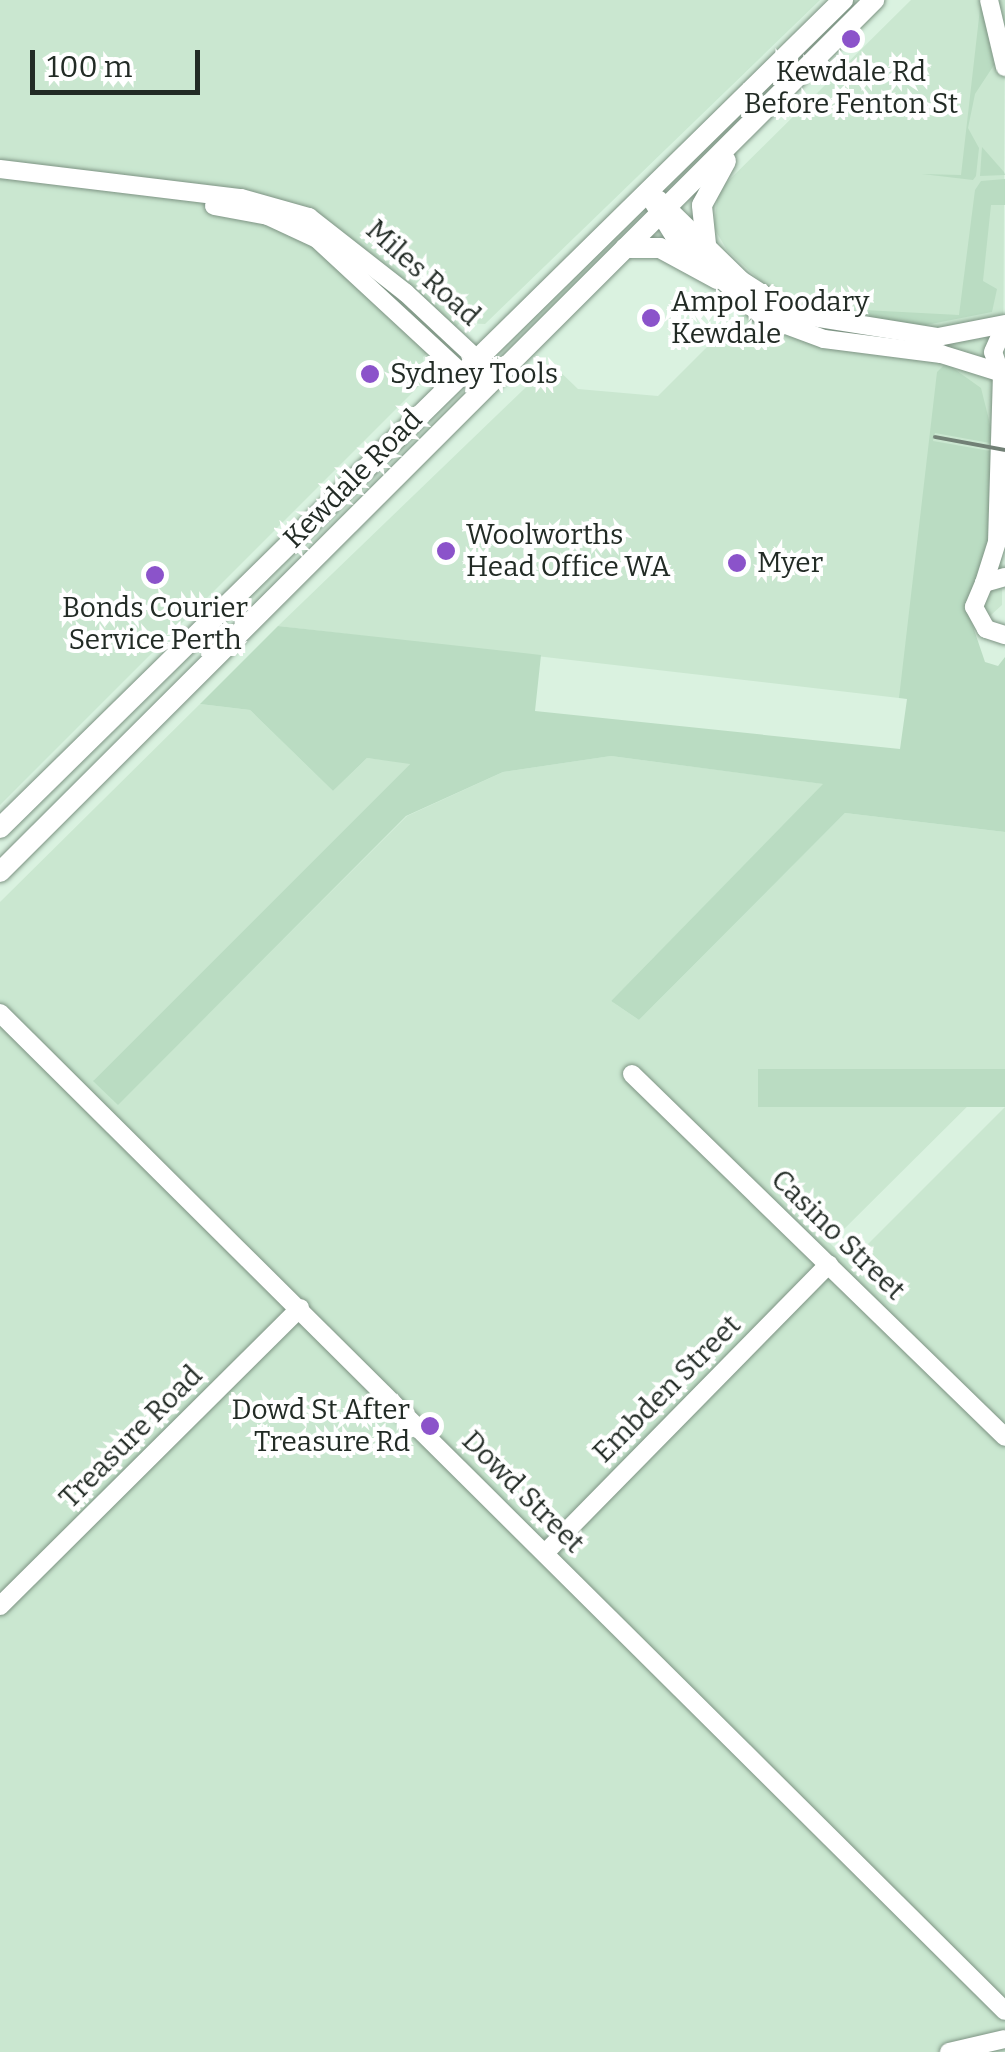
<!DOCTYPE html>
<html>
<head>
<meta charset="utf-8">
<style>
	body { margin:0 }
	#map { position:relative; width:1005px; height:2052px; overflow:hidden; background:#daf2e0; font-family:Bitter,serif }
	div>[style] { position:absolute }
	.built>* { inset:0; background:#cae7d0 }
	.green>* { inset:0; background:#badcc2; transform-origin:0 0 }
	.roads { filter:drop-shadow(0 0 2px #7d9383) drop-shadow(0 0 2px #7d9383) }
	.minor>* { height:18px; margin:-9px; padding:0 9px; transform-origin:9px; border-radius:9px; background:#fff }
	.major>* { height:20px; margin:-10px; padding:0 10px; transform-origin:10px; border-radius:10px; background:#fff }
	.rail>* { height:4px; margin:-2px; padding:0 2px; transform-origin:2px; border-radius:2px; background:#718075 }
	.dots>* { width:28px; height:28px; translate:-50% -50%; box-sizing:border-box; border:5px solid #fff; border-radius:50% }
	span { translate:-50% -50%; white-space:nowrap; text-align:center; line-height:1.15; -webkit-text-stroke:8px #fff; paint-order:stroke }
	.poi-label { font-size:28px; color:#222b25 }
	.left { translate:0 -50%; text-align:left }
	.right { translate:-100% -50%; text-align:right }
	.street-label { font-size:28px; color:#222b25 }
	.scale { position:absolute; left:30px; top:50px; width:170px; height:45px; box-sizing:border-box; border:5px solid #222b25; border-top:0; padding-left:12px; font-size:30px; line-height:35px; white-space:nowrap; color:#222b25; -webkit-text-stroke:8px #fff; paint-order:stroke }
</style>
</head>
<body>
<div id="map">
	<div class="built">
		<i style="clip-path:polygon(0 0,820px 0,485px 324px,460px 323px,423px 357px,427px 378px,0 805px)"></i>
		<i style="clip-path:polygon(911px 0,1005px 0,1002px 605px,899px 698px,278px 626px,551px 363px,578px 389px,658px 396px,767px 287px,727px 250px,714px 228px,718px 191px)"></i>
		<i style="clip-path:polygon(200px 704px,250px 710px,333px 791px,367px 758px,411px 763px,94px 1080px,118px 1104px,407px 816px,503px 772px,611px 756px,824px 784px,611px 1001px,639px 1020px,845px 813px,1005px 832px,1005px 1069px,830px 1243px,849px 1263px,1005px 1107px,1005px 2052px,0 2052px,0 902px)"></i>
	</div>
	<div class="green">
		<i style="clip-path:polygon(981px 0,994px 65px,975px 94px,968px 128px,979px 148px,976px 176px,973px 180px,922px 174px,961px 175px)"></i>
		<i style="clip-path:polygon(982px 147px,1004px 172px,1005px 175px,980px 176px)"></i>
		<i style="clip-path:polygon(1005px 179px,1005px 205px,991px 205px,983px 281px,997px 289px,992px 312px,926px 325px,872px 319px,864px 310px,959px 315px,975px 190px,981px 181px)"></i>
		<i style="clip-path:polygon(946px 363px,981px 388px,991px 428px,990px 443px,935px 433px,933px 441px,990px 451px,993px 524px,967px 609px,985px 662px,998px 666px,1005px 657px,1005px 832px,845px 813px,639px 1020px,611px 1001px,823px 784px,611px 756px,503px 772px,406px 816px,118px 1105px,93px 1081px,410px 764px,367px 758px,333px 791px,250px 710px,200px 704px,278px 626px,541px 655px,535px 711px,900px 749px,907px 699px,899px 698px,937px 372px)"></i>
		<i style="left:1005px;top:1069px;width:38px;height:247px;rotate:90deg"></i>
	</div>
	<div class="roads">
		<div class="minor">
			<i style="left:989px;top:0;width:69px;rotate:76.6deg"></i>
			<i style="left:0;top:169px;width:243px;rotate:6.9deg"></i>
			<i style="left:241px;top:198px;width:71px;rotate:15.6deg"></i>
			<i style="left:309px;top:217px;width:123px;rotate:38.1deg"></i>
			<i style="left:406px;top:293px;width:101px;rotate:43deg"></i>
			<i style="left:480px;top:362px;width:23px;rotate:67deg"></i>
			<i style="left:648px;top:194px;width:49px;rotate:58.2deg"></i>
			<i style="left:674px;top:236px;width:119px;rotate:42.3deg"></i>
			<i style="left:762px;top:316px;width:66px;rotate:20.4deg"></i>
			<i style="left:824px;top:339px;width:118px;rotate:7.3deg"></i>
			<i style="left:941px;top:354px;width:61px;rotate:17.2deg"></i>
			<i style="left:658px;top:199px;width:116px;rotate:44.3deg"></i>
			<i style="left:741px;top:280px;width:63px;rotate:32.7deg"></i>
			<i style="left:794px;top:314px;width:146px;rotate:9.1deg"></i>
			<i style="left:938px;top:337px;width:68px;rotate:-11deg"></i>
			<i style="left:214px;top:206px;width:55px;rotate:10.5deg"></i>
			<i style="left:268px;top:216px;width:54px;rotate:25.1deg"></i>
			<i style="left:317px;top:239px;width:202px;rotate:42.8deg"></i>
			<i style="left:465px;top:376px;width:25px;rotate:16deg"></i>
			<i style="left:1001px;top:375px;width:24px;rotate:-109deg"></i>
			<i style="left:993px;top:352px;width:30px;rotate:-66deg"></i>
			<i style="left:1005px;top:577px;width:22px;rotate:164deg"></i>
			<i style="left:984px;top:583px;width:26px;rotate:113deg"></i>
			<i style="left:974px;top:607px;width:25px;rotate:61deg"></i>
			<i style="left:986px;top:629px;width:20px;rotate:18deg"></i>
			<i style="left:984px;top:583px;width:43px;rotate:-72.4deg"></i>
			<i style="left:997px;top:542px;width:166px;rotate:-88.3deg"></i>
			<i style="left:0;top:1013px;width:1416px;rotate:44.8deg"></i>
			<i style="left:632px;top:1074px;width:520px;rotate:44.22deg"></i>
			<i style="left:545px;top:1553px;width:405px;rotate:-45.5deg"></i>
			<i style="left:0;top:1606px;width:423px;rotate:-44.8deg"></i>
			<i style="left:949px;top:2052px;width:57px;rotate:-13.1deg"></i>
		</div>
		<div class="major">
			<i style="left:706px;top:244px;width:39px;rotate:-96deg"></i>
			<i style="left:702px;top:205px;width:50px;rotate:-61.4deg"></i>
			<i style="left:625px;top:248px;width:35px"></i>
			<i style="left:660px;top:248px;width:65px;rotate:28.5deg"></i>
			<i style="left:0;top:828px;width:1182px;rotate:-44.49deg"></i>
			<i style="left:0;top:872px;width:1235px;rotate:-44.93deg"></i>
		</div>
	</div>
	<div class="rail">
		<i style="left:935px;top:437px;width:71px;rotate:10.5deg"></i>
	</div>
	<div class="dots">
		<i style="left:851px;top:39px;background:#8b53ca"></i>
		<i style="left:651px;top:318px;background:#8b53ca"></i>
		<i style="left:370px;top:374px;background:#8b53ca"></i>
		<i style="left:446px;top:551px;background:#8b53ca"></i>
		<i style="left:737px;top:563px;background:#8b53ca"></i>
		<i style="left:155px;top:575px;background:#8b53ca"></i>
		<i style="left:430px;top:1426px;background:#8b53ca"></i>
	</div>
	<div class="poi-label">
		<span style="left:851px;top:88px">Kewdale Rd<br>Before Fenton St</span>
		<span class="left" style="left:671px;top:318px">Ampol Foodary<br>Kewdale</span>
		<span class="left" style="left:390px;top:374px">Sydney Tools</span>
		<span class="left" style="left:466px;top:551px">Woolworths<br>Head Office WA</span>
		<span class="left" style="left:757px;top:563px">Myer</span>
		<span style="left:155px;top:624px">Bonds Courier<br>Service Perth</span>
		<span class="right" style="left:410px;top:1426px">Dowd St After<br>Treasure Rd</span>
	</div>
	<div class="street-label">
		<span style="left:423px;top:273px;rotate:42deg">Miles Road</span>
		<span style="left:353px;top:479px;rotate:-45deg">Kewdale Road</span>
		<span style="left:838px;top:1235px;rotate:44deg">Casino Street</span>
		<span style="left:667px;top:1389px;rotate:-45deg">Embden Street</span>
		<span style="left:131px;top:1437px;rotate:-45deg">Treasure Road</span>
		<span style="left:523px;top:1492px;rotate:45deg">Dowd Street</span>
	</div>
	<div class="scale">100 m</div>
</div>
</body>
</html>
